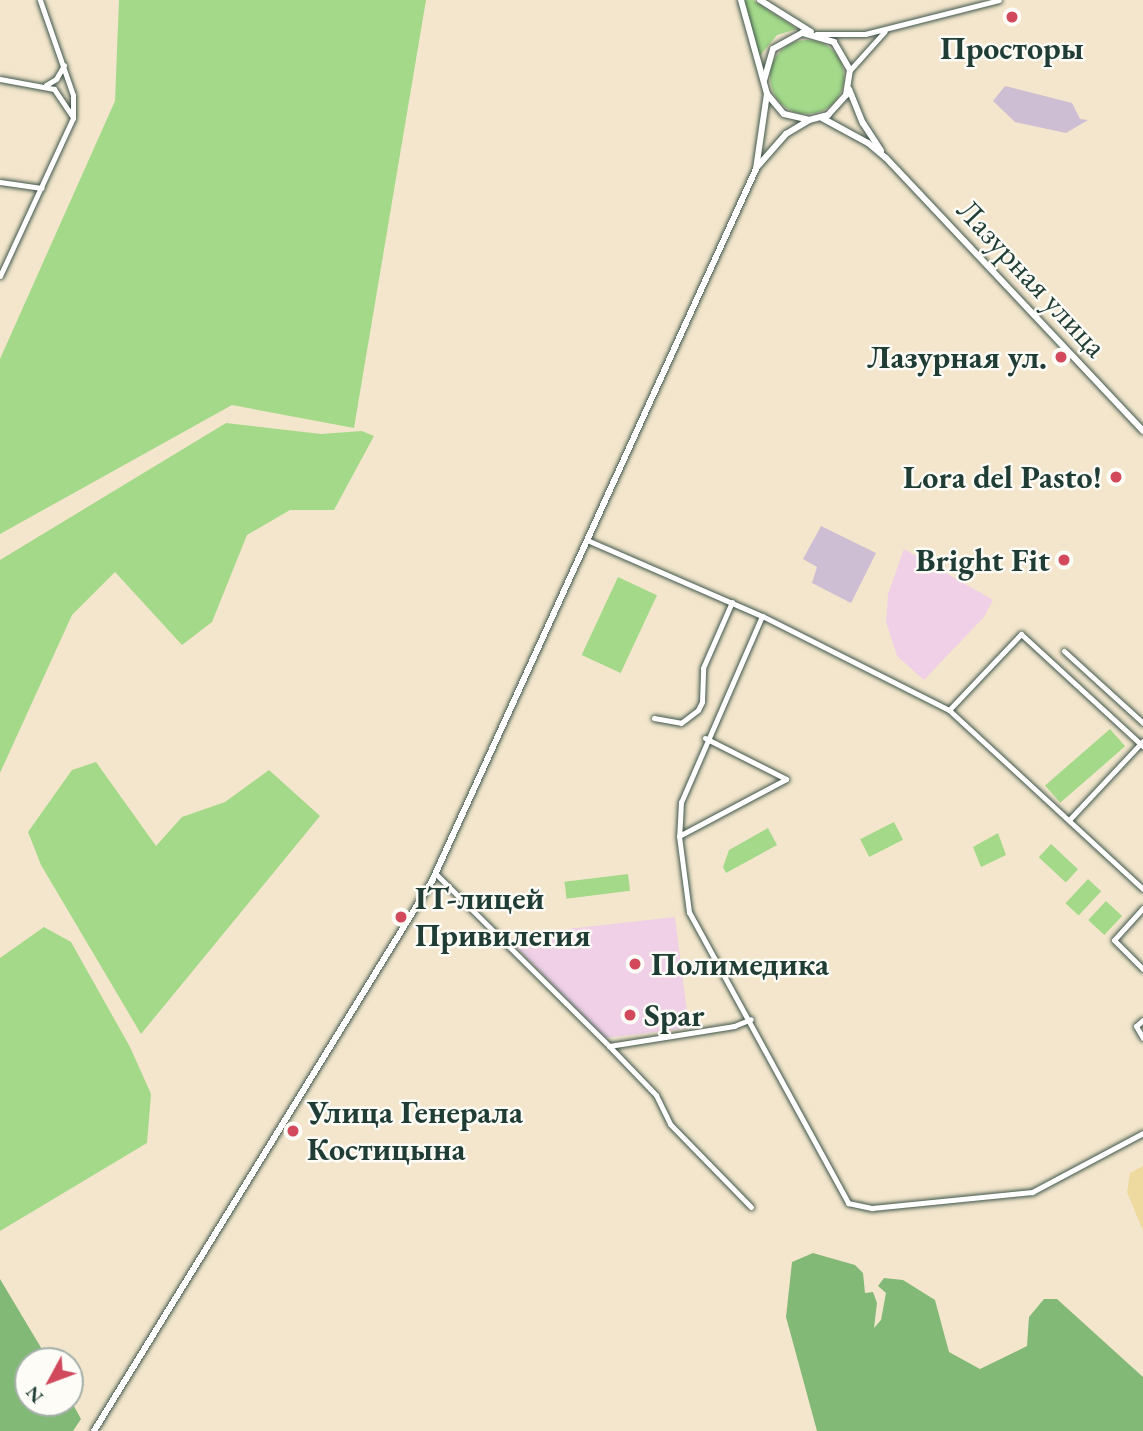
<!DOCTYPE html>
<html>
<head>
<meta charset="utf-8">
<style>
	body { margin:0 }
	#map { position:relative; width:1143px; height:1431px; overflow:hidden; background:#f3e6cc; font-family:"EB Garamond",serif }
	div>[style] { position:absolute }
	.built>* { inset:0; background:#efd0e7 }
	.industrial>* { inset:0; background:#cdbed3 }
	.green>* { inset:0; background:#a4d98a; transform-origin:0 0 }
	.round { border-radius:50% }
	.forest>* { inset:0; background:#83b976 }
	.sand>* { inset:0; background:#eeda9e }
	.roads { filter:drop-shadow(0 0 2px #3f564b) drop-shadow(0 0 2px #3f564b) }
	.minor>* { height:5px; margin:-2.5px; padding:0 2.5px; transform-origin:2.5px; border-radius:2.5px; background:#fff }
	.tertiary>* { height:6px; margin:-3px; padding:0 3px; transform-origin:3px; border-radius:3px; background:#fff }
	.dots>* { width:19px; height:19px; translate:-50% -50%; box-sizing:border-box; border:4px solid #fdfcf7; border-radius:50% }
	span { translate:-50% -50%; white-space:nowrap; text-align:center; line-height:1.15; -webkit-text-stroke:5px #fdfcf7; paint-order:stroke }
	.poi-label { font-size:32px; color:#1f3d34; font-weight:700 }
	.right { translate:-100% -50%; text-align:right }
	.left { translate:0 -50%; text-align:left }
	.street-label { font-size:32px; color:#1f3d34 }
	.north { position:absolute; left:14px; top:1347px; width:70px; height:70px; box-sizing:border-box; background:#fdfcf7; border:2px solid #a4b0a9; border-radius:50%; rotate:229deg; font-size:19px; font-weight:700; line-height:28px; text-align:center; color:#1f3d34 }
	.north::after { content:''; display:block; margin:auto; width:24px; height:32px; background:#d1495b; clip-path:polygon(50% 0,100% 100%,50% 72%,0 100%) }
</style>
</head>
<body>
<div id="map">
	<div class="built">
		<i style="clip-path:polygon(904px 549px,993px 600px,984px 617px,924px 680px,897px 656px,886px 622px,888px 594px)"></i>
		<i style="clip-path:polygon(675px 917px,689px 1028px,605px 1038px,516px 947px,523px 934px)"></i>
	</div>
	<div class="industrial">
		<i style="clip-path:polygon(1005px 86px,1072px 103px,1080px 119px,1088px 120px,1066px 133px,1015px 122px,993px 101px)"></i>
		<i style="clip-path:polygon(821px 526px,876px 553px,851px 603px,812px 583px,817px 567px,803px 559px)"></i>
	</div>
	<div class="green">
		<i style="clip-path:polygon(119px 0,426px 0,354px 428px,232px 405px,0 534px,0 359px,115px 101px)"></i>
		<i style="clip-path:polygon(744px 0,753px 0,797px 29px,777px 35px,758px 58px)"></i>
		<i class="round" style="left:770px;top:40px;width:74px;height:74px"></i>
		<i style="clip-path:polygon(226px 423px,321px 434px,362px 431px,374px 436px,334px 510px,290px 510px,247px 535px,212px 622px,182px 645px,115px 572px,72px 615px,0 773px,0 560px)"></i>
		<i style="left:618px;top:577px;width:43px;height:86px;rotate:25deg"></i>
		<i style="left:1110px;top:729px;width:23px;height:86px;rotate:49deg"></i>
		<i style="clip-path:polygon(96px 762px,156px 846px,182px 817px,225px 802px,269px 770px,320px 816px,141px 1034px,41px 865px,28px 832px,72px 770px)"></i>
		<i style="left:894px;top:822px;width:20px;height:38px;rotate:63deg"></i>
		<i style="clip-path:polygon(768px 828px,777px 845px,726px 873px,723px 867px,729px 850px)"></i>
		<i style="clip-path:polygon(998px 833px,1006px 855px,981px 867px,973px 847px)"></i>
		<i style="left:1051px;top:844px;width:37px;height:18px;rotate:43deg"></i>
		<i style="left:628px;top:874px;width:17px;height:64px;rotate:83deg"></i>
		<i style="left:1088px;top:879px;width:18px;height:33px;rotate:43deg"></i>
		<i style="left:1106px;top:901px;width:22px;height:26px;rotate:43deg"></i>
		<i style="clip-path:polygon(44px 927px,71px 942px,130px 1047px,151px 1094px,147px 1143px,0 1231px,0 958px)"></i>
	</div>
	<div class="forest">
		<i style="clip-path:polygon(813px 1253px,855px 1265px,863px 1273px,865px 1293px,873px 1292px,877px 1303px,874px 1328px,881px 1320px,886px 1293px,878px 1286px,884px 1278px,903px 1280px,935px 1300px,949px 1352px,980px 1369px,1027px 1346px,1029px 1317px,1044px 1299px,1057px 1299px,1143px 1377px,1143px 1431px,817px 1431px,786px 1317px,792px 1262px)"></i>
		<i style="clip-path:polygon(0 1279px,49px 1361px,28px 1361px,28px 1403px,70px 1403px,70px 1399px,81px 1419px,73px 1431px,0 1431px)"></i>
	</div>
	<div class="sand">
		<i style="clip-path:polygon(1143px 1166px,1143px 1231px,1127px 1192px,1130px 1173px)"></i>
	</div>
	<div class="roads">
		<div class="minor">
			<i style="left:816px;top:34px;width:49px"></i>
			<i style="left:865px;top:34px;width:138px;rotate:-14.2deg"></i>
			<i style="left:850px;top:70px;width:52px;rotate:-48.1deg"></i>
			<i style="left:0;top:79px;width:55px;rotate:10.5deg"></i>
			<i style="left:54px;top:89px;width:32px;rotate:56deg"></i>
			<i style="left:46px;top:85px;width:12px;rotate:-31deg"></i>
			<i style="left:56px;top:79px;width:16px;rotate:-60deg"></i>
			<i style="left:0;top:182px;width:42px;rotate:8.1deg"></i>
			<i style="left:0;top:276px;width:174px;rotate:-65.2deg"></i>
			<i style="left:73px;top:118px;width:23px;rotate:-90deg"></i>
			<i style="left:73px;top:95px;width:101px;rotate:-109.2deg"></i>
			<i style="left:587px;top:540px;width:191px;rotate:23.5deg"></i>
			<i style="left:1064px;top:651px;width:107px;rotate:42.3deg"></i>
			<i style="left:949px;top:710px;width:105px;rotate:-46.5deg"></i>
			<i style="left:1021px;top:634px;width:166px;rotate:42.6deg"></i>
			<i style="left:654px;top:718px;width:27px;rotate:10deg"></i>
			<i style="left:681px;top:723px;width:21px;rotate:-37deg"></i>
			<i style="left:698px;top:710px;width:9px;rotate:-63deg"></i>
			<i style="left:702px;top:702px;width:34px;rotate:-88deg"></i>
			<i style="left:703px;top:668px;width:72px;rotate:-66.3deg"></i>
			<i style="left:705px;top:738px;width:91px;rotate:26.8deg"></i>
			<i style="left:1069px;top:820px;width:108px;rotate:-46.9deg"></i>
			<i style="left:679px;top:836px;width:121px;rotate:-28deg"></i>
			<i style="left:436px;top:874px;width:244px;rotate:44.8deg"></i>
			<i style="left:609px;top:1046px;width:127px;rotate:-9.1deg"></i>
			<i style="left:734px;top:1026px;width:18px;rotate:-22deg"></i>
			<i style="left:1143px;top:889px;width:264px;rotate:-137.3deg"></i>
			<i style="left:949px;top:710px;width:209px;rotate:-153.3deg"></i>
			<i style="left:762px;top:616px;width:203px;rotate:113.5deg"></i>
			<i style="left:681px;top:802px;width:34px;rotate:93deg"></i>
			<i style="left:679px;top:836px;width:77px;rotate:82.5deg"></i>
			<i style="left:689px;top:912px;width:332px;rotate:61.3deg"></i>
			<i style="left:848px;top:1203px;width:25px;rotate:12deg"></i>
			<i style="left:872px;top:1208px;width:161px;rotate:-5.7deg"></i>
			<i style="left:1032px;top:1192px;width:126px;rotate:-28deg"></i>
			<i style="left:1143px;top:908px;width:43px;rotate:132.2deg"></i>
			<i style="left:1114px;top:940px;width:41px;rotate:45deg"></i>
			<i style="left:1143px;top:1020px;width:9px;rotate:139deg"></i>
			<i style="left:1136px;top:1026px;width:14px;rotate:60deg"></i>
			<i style="left:609px;top:1046px;width:68px;rotate:46.2deg"></i>
			<i style="left:656px;top:1095px;width:32px;rotate:64deg"></i>
			<i style="left:670px;top:1124px;width:116px;rotate:45.7deg"></i>
		</div>
		<div class="tertiary">
			<i style="left:741px;top:0;width:98px;rotate:74.5deg"></i>
			<i style="left:767px;top:94px;width:26px;rotate:50deg"></i>
			<i style="left:784px;top:114px;width:26px;rotate:13deg"></i>
			<i style="left:809px;top:120px;width:20px;rotate:-15deg"></i>
			<i style="left:828px;top:115px;width:27px;rotate:-48deg"></i>
			<i style="left:846px;top:95px;width:25px;rotate:-81deg"></i>
			<i style="left:850px;top:70px;width:32px;rotate:-120deg"></i>
			<i style="left:834px;top:42px;width:33px;rotate:-164deg"></i>
			<i style="left:802px;top:33px;width:33px;rotate:151deg"></i>
			<i style="left:773px;top:49px;width:33px;rotate:106deg"></i>
			<i style="left:760px;top:0;width:60px;rotate:32.1deg"></i>
			<i style="left:849px;top:89px;width:37px;rotate:68deg"></i>
			<i style="left:863px;top:123px;width:33px;rotate:57deg"></i>
			<i style="left:822px;top:118px;width:52px;rotate:28.5deg"></i>
			<i style="left:868px;top:143px;width:23px;rotate:40deg"></i>
			<i style="left:886px;top:158px;width:375px;rotate:46.7deg"></i>
			<i style="left:757px;top:167px;width:44px;rotate:-48.7deg"></i>
			<i style="left:786px;top:134px;width:26px;rotate:-31deg"></i>
			<i style="left:94px;top:1431px;width:646px;rotate:-58.43deg"></i>
			<i style="left:432px;top:881px;width:782px;rotate:-65.53deg"></i>
			<i style="left:756px;top:169px;width:76px;rotate:-81.7deg"></i>
		</div>
	</div>
	<div class="dots">
		<i style="left:1012px;top:17px;background:#d1495b"></i>
		<i style="left:1061px;top:357px;background:#d1495b"></i>
		<i style="left:1116px;top:477px;background:#d1495b"></i>
		<i style="left:1064px;top:560px;background:#d1495b"></i>
		<i style="left:401px;top:917px;background:#d1495b"></i>
		<i style="left:635px;top:964px;background:#d1495b"></i>
		<i style="left:630px;top:1015px;background:#d1495b"></i>
		<i style="left:293px;top:1131px;background:#d1495b"></i>
	</div>
	<div class="poi-label">
		<span style="left:1012px;top:48px">Просторы</span>
		<span class="right" style="left:1047px;top:357px">Лазурная ул.</span>
		<span class="right" style="left:1102px;top:477px">Lora del Pasto!</span>
		<span class="right" style="left:1050px;top:560px">Bright Fit</span>
		<span class="left" style="left:415px;top:917px">IT-лицей<br>Привилегия</span>
		<span class="left" style="left:651px;top:964px">Полимедика</span>
		<span class="left" style="left:644px;top:1015px">Spar</span>
		<span class="left" style="left:307px;top:1131px">Улица Генерала<br>Костицына</span>
	</div>
	<div class="street-label">
		<span style="left:1032px;top:278px;rotate:47deg">Лазурная улица</span>
	</div>
	<div class="north">N</div>
</div>
</body>
</html>
